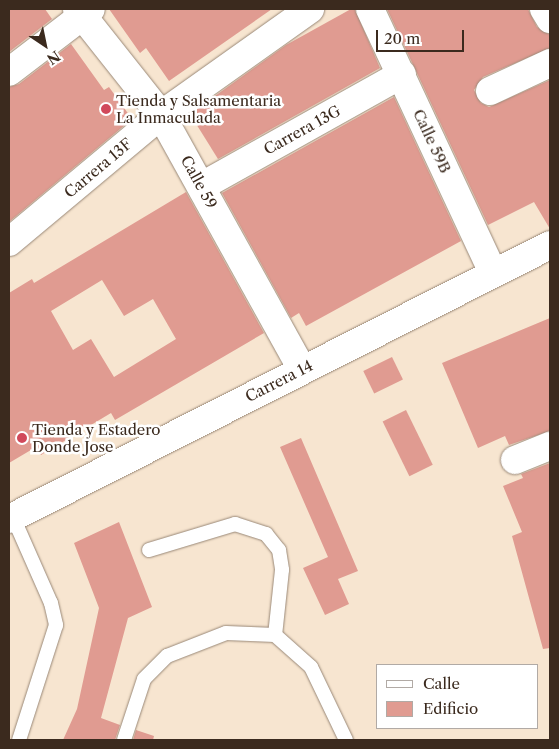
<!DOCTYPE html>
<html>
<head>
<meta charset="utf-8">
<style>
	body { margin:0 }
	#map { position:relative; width:559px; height:749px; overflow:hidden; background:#f7e5d0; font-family:"Libre Caslon Text",serif }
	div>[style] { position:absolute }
	.building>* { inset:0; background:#e09b91; transform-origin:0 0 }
	.roads { filter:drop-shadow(0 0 1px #987) drop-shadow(0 0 1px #987) }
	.service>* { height:14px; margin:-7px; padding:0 7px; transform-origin:7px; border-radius:7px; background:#fff }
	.minor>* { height:28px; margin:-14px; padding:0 14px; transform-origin:14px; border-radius:14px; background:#fff }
	.tertiary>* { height:28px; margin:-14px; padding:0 14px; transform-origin:14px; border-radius:14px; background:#fff }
	.secondary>* { height:28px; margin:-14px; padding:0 14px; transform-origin:14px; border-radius:14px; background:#fff }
	.dots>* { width:14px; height:14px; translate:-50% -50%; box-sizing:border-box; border:2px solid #fff; border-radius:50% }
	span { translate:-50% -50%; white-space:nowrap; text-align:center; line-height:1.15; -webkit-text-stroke:5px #fff; paint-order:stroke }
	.poi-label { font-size:15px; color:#3b2a1e }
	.left { translate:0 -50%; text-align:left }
	.street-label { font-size:15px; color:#3b2a1e }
	.frame { position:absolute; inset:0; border:10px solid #3b2a1e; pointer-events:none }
	.legend { position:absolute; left:376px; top:664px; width:162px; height:65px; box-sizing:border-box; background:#fff; border:1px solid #b1aaa5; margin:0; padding:6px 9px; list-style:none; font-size:15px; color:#3b2a1e }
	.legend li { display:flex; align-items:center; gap:10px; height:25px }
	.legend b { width:25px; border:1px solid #b1aaa5 }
	.north { position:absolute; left:20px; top:20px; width:50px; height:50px; -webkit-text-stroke:4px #fff; paint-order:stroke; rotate:146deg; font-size:14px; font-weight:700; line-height:20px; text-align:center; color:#3b2a1e }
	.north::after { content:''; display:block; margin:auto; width:18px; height:22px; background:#3b2a1e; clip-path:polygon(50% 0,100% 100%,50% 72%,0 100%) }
	.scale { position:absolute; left:376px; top:30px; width:88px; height:22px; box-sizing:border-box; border:2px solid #3b2a1e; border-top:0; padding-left:6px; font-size:15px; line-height:18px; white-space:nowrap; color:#3b2a1e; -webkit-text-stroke:4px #fff; paint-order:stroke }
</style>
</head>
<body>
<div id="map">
	<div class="building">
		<i style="clip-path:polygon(9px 9px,45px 9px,52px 19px,9px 52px)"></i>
		<i style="clip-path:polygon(109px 9px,272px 9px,169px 81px,146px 48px,140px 53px)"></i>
		<i style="clip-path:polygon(351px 9px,355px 9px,380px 68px,218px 159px,190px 114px,286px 45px)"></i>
		<i style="clip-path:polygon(387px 9px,528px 9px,537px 27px,550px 35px,550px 48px,483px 77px,474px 90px,481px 103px,489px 107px,550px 80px,550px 229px,534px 202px,488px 225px)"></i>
		<i style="clip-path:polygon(71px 44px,104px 90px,109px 87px,132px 119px,9px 222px,9px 87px,19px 84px)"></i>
		<i style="clip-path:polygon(394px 97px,461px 241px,306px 326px,299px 313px,291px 318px,222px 193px)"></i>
		<i style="clip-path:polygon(evenodd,186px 192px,264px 333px,115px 420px,111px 413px,41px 455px,36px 447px,9px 463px,9px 293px,32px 279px,34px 283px,186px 192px,102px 280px,124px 316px,153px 299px,176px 339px,114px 377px,91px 339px,73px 350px,51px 311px,102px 280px)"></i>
		<i style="clip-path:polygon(550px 318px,550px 431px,509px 445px,505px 436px,478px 448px,442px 363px)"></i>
		<i style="left:392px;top:357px;width:25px;height:32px;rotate:64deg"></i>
		<i style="left:406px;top:410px;width:61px;height:26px;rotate:64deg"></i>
		<i style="clip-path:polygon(301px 438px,358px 571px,338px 579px,349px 604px,325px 615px,303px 568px,328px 557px,280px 447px)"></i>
		<i style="clip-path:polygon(550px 463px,550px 648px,543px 649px,512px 536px,522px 532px,503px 486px,523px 478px,521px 474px)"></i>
		<i style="clip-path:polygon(119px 522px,152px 607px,128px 618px,101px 718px,120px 725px,115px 740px,63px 740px,77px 709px,99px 608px,74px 543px)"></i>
		<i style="clip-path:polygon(136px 730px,154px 736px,153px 740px,133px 740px)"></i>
	</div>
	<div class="roads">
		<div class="service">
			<i style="left:13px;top:517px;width:94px;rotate:66.2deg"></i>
			<i style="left:51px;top:603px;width:23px;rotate:77deg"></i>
			<i style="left:56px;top:625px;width:121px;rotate:107.8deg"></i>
			<i style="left:149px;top:550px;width:90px;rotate:-16.8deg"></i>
			<i style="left:235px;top:524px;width:33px;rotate:18deg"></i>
			<i style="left:266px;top:534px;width:21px;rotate:51deg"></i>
			<i style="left:279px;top:550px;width:20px;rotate:81deg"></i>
			<i style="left:282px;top:570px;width:65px;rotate:96.1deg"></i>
			<i style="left:124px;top:740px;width:64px;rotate:-71.8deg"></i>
			<i style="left:144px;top:679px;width:33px;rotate:-45deg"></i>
			<i style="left:167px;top:656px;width:63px;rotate:-21.3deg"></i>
			<i style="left:226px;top:633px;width:49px;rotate:2.3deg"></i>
			<i style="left:275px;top:635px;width:48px;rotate:41.6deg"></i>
			<i style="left:311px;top:667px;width:81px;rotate:64.4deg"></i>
		</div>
		<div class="minor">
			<i style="left:370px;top:9px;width:291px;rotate:65deg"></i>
			<i style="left:544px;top:9px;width:12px;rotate:59deg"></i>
			<i style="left:9px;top:72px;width:103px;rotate:-37.5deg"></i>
			<i style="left:490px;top:91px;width:66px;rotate:-25deg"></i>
			<i style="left:202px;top:186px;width:229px;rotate:-29.2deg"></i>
			<i style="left:9px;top:242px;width:198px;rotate:-39.9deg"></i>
			<i style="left:161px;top:115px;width:183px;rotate:-35.4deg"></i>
			<i style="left:515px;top:460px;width:38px;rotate:-22deg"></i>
		</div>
		<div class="tertiary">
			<i style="left:77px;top:9px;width:135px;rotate:51.6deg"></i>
			<i style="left:161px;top:115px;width:291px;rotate:61deg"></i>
		</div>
		<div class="secondary">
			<i style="left:9px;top:519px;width:606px;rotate:-26.86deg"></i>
		</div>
	</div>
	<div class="dots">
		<i style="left:106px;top:109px;background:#d1495b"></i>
		<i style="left:22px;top:438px;background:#d1495b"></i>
	</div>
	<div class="poi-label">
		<span class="left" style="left:116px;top:109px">Tienda y Salsamentaria<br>La Inmaculada</span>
		<span class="left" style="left:32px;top:438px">Tienda y Estadero<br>Donde Jose</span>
	</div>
	<div class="street-label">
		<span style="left:302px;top:130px;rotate:-29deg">Carrera 13G</span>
		<span style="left:432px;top:141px;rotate:65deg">Calle 59B</span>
		<span style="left:98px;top:168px;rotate:-40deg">Carrera 13F</span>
		<span style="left:199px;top:182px;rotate:61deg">Calle 59</span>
		<span style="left:279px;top:381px;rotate:-27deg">Carrera 14</span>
	</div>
	<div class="frame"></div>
	<ul class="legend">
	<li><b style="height:6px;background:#fff"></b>Calle</li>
	<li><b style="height:14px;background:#e09b91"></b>Edificio</li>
	</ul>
	<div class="north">N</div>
	<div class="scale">20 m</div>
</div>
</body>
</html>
